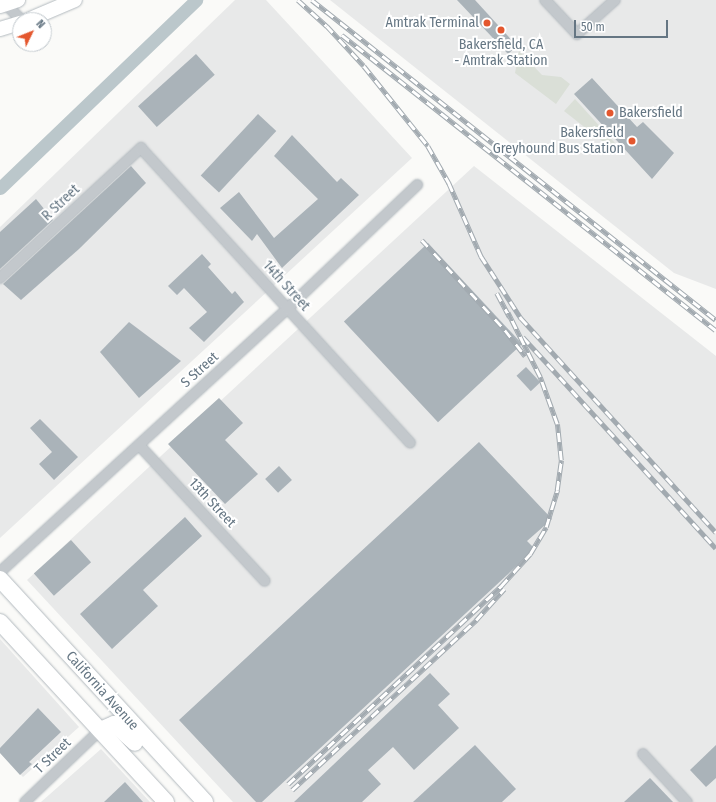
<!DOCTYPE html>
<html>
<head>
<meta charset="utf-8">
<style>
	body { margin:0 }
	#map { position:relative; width:716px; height:802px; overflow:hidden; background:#fafaf8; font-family:"Fira Sans Condensed",sans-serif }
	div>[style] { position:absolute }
	.built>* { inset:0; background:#e8e9e9 }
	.green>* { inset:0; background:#dadfd7 }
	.canal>* { height:13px; margin:-6.5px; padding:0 6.5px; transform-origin:6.5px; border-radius:6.5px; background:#bbc7cb }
	.building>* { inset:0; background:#aab3b9; transform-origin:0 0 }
	.roads { filter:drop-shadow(0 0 1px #b3babf) drop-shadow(0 0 1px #b3babf) }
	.street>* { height:10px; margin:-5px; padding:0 5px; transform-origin:5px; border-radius:5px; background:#c3c8cc }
	.secondary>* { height:14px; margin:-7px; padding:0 7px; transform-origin:7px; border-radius:7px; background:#fff }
	.primary>* { height:16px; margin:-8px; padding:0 8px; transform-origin:8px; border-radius:8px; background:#fff }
	.rail>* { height:4.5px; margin-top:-2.25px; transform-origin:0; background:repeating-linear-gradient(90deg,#fff 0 9px,#a2aab0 0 18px); box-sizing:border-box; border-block:1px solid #a2aab0 }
	.dots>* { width:11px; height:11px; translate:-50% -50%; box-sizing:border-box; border:2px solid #fff; border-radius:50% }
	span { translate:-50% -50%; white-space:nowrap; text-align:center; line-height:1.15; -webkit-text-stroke:4px #fff; paint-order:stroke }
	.poi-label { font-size:14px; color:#657683 }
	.right { translate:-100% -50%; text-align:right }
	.left { translate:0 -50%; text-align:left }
	.street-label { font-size:14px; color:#657683 }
	.north { position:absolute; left:12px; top:12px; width:40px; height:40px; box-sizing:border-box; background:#fff; border:1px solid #c1c8cd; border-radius:50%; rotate:47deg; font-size:11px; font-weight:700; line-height:16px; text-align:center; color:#657683 }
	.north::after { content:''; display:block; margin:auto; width:14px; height:18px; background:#e4572e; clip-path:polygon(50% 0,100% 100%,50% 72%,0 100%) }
	.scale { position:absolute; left:574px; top:20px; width:94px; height:18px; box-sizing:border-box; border:2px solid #657683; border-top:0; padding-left:5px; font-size:12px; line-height:14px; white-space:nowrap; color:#657683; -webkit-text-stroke:3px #fff; paint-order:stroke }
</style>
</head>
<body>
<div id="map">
	<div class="built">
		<i style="clip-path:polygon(235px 0,266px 0,412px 158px,0 538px,0 227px)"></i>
		<i style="clip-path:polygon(330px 0,716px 0,716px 289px,674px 273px)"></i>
		<i style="clip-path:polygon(474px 166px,716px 356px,716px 802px,233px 802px,27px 580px)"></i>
		<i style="clip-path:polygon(0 639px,79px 727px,23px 777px,0 753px)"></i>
		<i style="clip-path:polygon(101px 749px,150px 802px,41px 802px)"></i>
	</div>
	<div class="green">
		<i style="clip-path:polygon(519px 51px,542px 75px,561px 77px,570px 84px,556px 104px,515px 73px)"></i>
		<i style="clip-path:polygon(575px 99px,615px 143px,622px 152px,620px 155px,564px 111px)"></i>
	</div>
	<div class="canal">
		<i style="left:0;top:188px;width:272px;rotate:-43.8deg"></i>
	</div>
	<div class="building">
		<i style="clip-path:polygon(457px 0,475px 0,517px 46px,508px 54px)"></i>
		<i style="left:196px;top:54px;width:28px;height:78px;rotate:48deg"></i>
		<i style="clip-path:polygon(592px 78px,637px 127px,643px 122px,674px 153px,652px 179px,574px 94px)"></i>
		<i style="left:258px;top:114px;width:25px;height:84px;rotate:43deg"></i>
		<i style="clip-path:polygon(292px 135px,337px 182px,341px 178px,359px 195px,282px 268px,257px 234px,252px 241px,220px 208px,239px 192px,274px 238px,318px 199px,274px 156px)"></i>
		<i style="clip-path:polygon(131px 166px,146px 183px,79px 249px,21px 300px,3px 284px)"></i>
		<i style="clip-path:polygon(36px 199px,53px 220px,0 269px,0 232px)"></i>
		<i style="left:428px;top:243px;width:138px;height:115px;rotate:47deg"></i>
		<i style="clip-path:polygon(202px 254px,211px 264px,208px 267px,232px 294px,235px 291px,244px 302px,204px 342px,189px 328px,207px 312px,184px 288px,177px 295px,168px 286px)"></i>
		<i style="clip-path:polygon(129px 322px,181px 361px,139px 398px,100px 352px)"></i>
		<i style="left:526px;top:367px;width:21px;height:13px;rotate:47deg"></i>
		<i style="clip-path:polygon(219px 398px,243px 423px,225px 440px,258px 474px,225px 504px,168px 444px)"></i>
		<i style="clip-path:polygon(40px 419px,78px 457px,54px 480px,39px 464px,52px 452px,30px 428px)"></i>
		<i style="clip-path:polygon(479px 442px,552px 519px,527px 541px,535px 549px,262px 802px,256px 802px,179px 720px)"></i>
		<i style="left:279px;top:466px;width:19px;height:19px;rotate:47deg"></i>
		<i style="clip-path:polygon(185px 517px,202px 536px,143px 590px,158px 606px,112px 649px,80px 614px)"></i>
		<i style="left:71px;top:540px;width:30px;height:50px;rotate:48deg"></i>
		<i style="clip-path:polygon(430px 673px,450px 694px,438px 705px,459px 728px,414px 770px,393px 747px,368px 770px,381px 784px,362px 802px,294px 802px)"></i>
		<i style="clip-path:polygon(38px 708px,61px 732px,29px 762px,32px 764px,20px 775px,0 753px,0 748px)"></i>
		<i style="clip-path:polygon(475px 745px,516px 789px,502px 802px,413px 802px)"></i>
		<i style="clip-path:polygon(716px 745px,716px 778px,706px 787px,690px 770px)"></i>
		<i style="clip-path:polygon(650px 778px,673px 802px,624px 802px)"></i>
		<i style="clip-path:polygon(125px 782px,143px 802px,104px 802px)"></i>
	</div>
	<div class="roads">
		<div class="street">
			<i style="left:1px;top:0;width:29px;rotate:44deg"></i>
			<i style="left:545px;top:0;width:47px;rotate:46.7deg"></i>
			<i style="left:577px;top:34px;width:51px;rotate:-41.8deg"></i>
			<i style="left:0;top:278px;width:192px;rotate:-42.7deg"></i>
			<i style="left:141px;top:148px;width:399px;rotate:47.6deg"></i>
			<i style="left:139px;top:445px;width:185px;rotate:47.2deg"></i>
			<i style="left:0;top:572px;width:389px;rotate:-42.5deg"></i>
			<i style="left:287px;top:309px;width:180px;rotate:-43.6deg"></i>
			<i style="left:643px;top:754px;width:65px;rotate:47.5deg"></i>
			<i style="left:25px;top:802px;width:104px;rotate:-43.8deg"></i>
		</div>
		<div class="secondary">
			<i style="left:0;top:6px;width:19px;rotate:-18deg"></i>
			<i style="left:28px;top:20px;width:51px;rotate:-23.1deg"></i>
			<i style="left:0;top:29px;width:21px;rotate:-17deg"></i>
		</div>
		<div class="primary">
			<i style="left:0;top:579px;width:303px;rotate:47.4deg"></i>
			<i style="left:0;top:622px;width:245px;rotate:47.3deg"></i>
			<i style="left:100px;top:730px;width:15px;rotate:-23deg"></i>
			<i style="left:114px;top:724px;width:28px;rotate:42deg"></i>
		</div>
	</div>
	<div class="rail">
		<i style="left:298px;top:0;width:39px;rotate:42deg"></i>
		<i style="left:327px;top:26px;width:54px;rotate:47.2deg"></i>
		<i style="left:364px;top:66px;width:102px;rotate:51.3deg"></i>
		<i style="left:428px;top:146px;width:43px;rotate:60.4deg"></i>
		<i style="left:449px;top:183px;width:80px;rotate:66.3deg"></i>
		<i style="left:481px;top:256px;width:74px;rotate:57.2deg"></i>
		<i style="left:521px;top:318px;width:290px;rotate:47.7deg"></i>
		<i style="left:312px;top:0;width:515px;rotate:38.38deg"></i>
		<i style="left:342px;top:35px;width:476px;rotate:38.3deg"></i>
		<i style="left:422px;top:240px;width:122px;rotate:47.3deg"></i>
		<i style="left:505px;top:330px;width:33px;rotate:52deg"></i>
		<i style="left:497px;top:293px;width:27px;rotate:62deg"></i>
		<i style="left:523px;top:337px;width:286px;rotate:47.6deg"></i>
		<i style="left:288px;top:784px;width:291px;rotate:-42.9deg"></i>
		<i style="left:501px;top:586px;width:43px;rotate:-47.8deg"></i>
		<i style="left:530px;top:554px;width:31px;rotate:-59deg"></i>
		<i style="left:546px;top:527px;width:39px;rotate:-73deg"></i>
		<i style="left:557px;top:490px;width:30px;rotate:-82deg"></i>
		<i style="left:561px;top:460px;width:36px;rotate:-96deg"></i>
		<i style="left:557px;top:424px;width:50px;rotate:-109.9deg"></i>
		<i style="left:540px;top:377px;width:72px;rotate:-116.6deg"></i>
		<i style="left:292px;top:790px;width:251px;rotate:-42.7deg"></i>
		<i style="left:476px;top:620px;width:42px;rotate:-47.9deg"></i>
	</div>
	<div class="dots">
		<i style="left:487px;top:23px;background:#e4572e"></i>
		<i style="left:501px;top:30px;background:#e4572e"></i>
		<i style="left:610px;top:113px;background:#e4572e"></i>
		<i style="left:632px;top:141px;background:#e4572e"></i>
	</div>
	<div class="poi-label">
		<span class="right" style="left:479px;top:23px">Amtrak Terminal</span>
		<span style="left:501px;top:53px">Bakersfield, CA<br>- Amtrak Station</span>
		<span class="left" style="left:619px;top:113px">Bakersfield</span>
		<span class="right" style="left:624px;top:141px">Bakersfield<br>Greyhound Bus Station</span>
	</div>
	<div class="street-label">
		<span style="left:61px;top:203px;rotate:-43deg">R Street</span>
		<span style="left:286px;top:286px;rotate:48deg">14th Street</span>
		<span style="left:200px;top:370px;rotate:-42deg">S Street</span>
		<span style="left:212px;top:503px;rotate:47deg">13th Street</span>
		<span style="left:102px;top:691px;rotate:48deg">California Avenue</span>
		<span style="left:53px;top:756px;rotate:-44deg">T Street</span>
	</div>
	<div class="north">N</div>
	<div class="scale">50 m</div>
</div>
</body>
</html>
